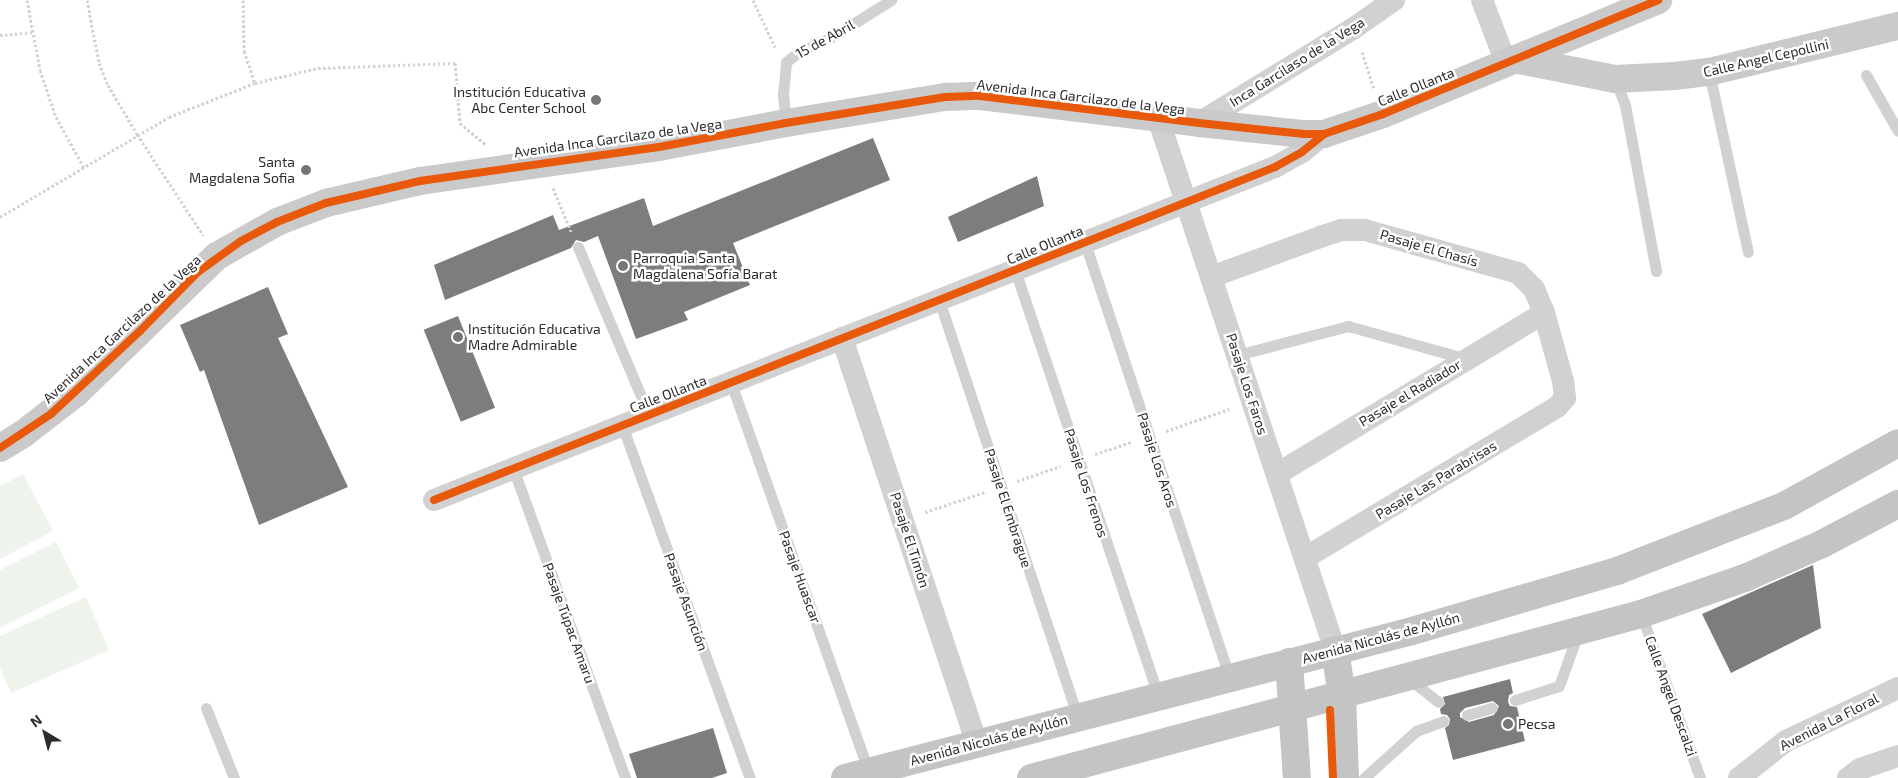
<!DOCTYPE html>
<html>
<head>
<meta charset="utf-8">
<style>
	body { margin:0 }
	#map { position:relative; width:1898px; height:778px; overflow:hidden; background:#fff; font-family:"Exo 2",sans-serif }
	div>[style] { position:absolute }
	.green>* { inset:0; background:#eef3eb }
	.building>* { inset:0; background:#7d7d7d; transform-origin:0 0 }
	.path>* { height:3px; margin-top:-1.5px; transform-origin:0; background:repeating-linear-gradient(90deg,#d1d1d1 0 2.5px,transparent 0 5px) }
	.lane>* { height:11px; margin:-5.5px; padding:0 5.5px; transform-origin:5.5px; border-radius:5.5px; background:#d1d1d1 }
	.street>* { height:22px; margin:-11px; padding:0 11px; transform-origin:11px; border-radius:11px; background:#d1d1d1 }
	.secondary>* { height:28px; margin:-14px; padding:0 14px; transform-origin:14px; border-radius:14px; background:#cacaca }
	.primary>* { height:28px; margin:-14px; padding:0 14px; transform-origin:14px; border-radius:14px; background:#c4c4c4 }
	.cycleway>* { height:8px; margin:-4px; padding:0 4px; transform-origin:4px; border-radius:4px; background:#e8590c }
	.dots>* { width:14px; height:14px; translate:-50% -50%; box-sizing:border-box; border:2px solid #fff; border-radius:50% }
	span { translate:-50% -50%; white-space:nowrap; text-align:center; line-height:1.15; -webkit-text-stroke:5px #fff; paint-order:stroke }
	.street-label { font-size:14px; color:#2c2c2c }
	.poi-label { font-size:14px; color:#2c2c2c }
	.right { translate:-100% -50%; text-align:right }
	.left { translate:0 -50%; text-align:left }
	.north { position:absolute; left:20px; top:708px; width:50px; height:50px; -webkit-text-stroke:4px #fff; paint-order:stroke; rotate:323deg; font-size:14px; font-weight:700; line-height:20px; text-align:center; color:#2c2c2c }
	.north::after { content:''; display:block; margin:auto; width:18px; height:22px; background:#2c2c2c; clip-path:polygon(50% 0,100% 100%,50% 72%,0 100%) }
</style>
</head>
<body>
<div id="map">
	<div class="green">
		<i style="clip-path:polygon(23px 474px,53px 531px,0 559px,0 486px)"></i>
		<i style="clip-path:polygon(56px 542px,79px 588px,0 628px,0 570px)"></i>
		<i style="clip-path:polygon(86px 597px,109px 650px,11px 693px,0 668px,0 636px)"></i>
	</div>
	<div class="building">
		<i style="clip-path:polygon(873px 138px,890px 180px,733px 243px,750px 285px,684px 312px,688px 320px,636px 339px,598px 236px,584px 242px,576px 240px,571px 248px,445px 300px,434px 265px,553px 215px,559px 230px,644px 198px,653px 226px)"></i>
		<i style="clip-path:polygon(1037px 176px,1044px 206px,958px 242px,948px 217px)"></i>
		<i style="clip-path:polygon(268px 287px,288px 334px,278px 338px,348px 487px,259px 525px,204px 370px,200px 372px,180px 325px)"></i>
		<i style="left:458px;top:316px;width:99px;height:37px;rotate:68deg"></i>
		<i style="clip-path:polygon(1813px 565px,1821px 628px,1731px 673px,1702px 614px)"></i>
		<i style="clip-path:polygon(evenodd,1510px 679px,1513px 693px,1509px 695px,1508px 702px,1510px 706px,1517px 707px,1525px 741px,1453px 760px,1445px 728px,1449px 725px,1450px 719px,1447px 715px,1441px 714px,1440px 709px,1445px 704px,1443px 697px,1510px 679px,1493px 701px,1499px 706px,1494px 715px,1469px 722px,1460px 717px,1460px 713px,1465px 708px,1493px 701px)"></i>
		<i style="clip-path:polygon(713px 728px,727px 773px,712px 778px,637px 778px,629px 754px)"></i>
	</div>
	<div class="path">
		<i style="left:27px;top:0;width:71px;rotate:79.5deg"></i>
		<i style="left:40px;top:70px;width:50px;rotate:71.2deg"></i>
		<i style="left:56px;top:117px;width:58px;rotate:61.2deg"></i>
		<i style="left:87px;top:0;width:64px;rotate:79.2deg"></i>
		<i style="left:99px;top:63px;width:24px;rotate:68deg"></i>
		<i style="left:108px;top:85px;width:57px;rotate:59.4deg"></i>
		<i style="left:137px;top:134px;width:121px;rotate:56.8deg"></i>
		<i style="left:243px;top:0;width:51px;rotate:88.9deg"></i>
		<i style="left:244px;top:51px;width:34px;rotate:71deg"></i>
		<i style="left:753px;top:0;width:52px;rotate:64.9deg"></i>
		<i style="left:0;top:35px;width:33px;rotate:-5deg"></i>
		<i style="left:1362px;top:52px;width:38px;rotate:72deg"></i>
		<i style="left:553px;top:188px;width:47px;rotate:67.3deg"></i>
		<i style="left:0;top:217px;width:196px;rotate:-30.6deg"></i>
		<i style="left:169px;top:117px;width:92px;rotate:-21.6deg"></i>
		<i style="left:255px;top:83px;width:65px;rotate:-13.4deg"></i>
		<i style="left:318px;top:68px;width:137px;rotate:-2.1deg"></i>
		<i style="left:455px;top:63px;width:60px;rotate:85.2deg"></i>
		<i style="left:460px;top:123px;width:34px;rotate:40deg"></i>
		<i style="left:1166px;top:431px;width:67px;rotate:-19.2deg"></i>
		<i style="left:1095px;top:454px;width:39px;rotate:-18deg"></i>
		<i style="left:1017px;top:481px;width:46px;rotate:-18.8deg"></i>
		<i style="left:925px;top:512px;width:63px;rotate:-18.4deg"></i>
	</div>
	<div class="lane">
		<i style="left:1709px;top:72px;width:184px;rotate:77.8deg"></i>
		<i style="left:1866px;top:75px;width:64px;rotate:60.3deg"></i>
		<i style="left:1615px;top:79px;width:28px;rotate:69deg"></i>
		<i style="left:1625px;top:105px;width:169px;rotate:79.4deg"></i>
		<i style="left:786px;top:123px;width:30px;rotate:-96deg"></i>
		<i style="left:783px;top:93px;width:31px;rotate:-84deg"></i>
		<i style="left:786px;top:62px;width:14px;rotate:-39deg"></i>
		<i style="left:797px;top:53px;width:38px;rotate:-25deg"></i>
		<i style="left:832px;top:37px;width:70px;rotate:-32.1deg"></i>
		<i style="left:1085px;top:243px;width:457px;rotate:71.6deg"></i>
		<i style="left:578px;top:247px;width:182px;rotate:67.1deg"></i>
		<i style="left:1015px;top:270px;width:449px;rotate:71.4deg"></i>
		<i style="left:939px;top:300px;width:440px;rotate:71.6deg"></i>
		<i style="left:1237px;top:355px;width:115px;rotate:-14.6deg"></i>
		<i style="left:1348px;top:326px;width:123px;rotate:15.5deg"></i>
		<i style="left:731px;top:383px;width:413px;rotate:70.5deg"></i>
		<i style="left:622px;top:425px;width:375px;rotate:70.1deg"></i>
		<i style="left:513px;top:468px;width:330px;rotate:70.1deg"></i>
		<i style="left:1641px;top:614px;width:174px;rotate:70.2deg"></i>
		<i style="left:1409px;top:679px;width:37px;rotate:38deg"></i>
		<i style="left:1515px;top:700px;width:46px;rotate:-17.7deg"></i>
		<i style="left:1559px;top:686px;width:56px;rotate:-70.3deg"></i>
		<i style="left:206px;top:708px;width:75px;rotate:68.2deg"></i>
		<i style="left:1467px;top:715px;width:26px;rotate:-16deg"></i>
		<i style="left:1364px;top:778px;width:70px;rotate:-42.1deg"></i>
		<i style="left:1416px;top:731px;width:29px;rotate:-20deg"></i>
	</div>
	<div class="street">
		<i style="left:1482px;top:0;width:67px;rotate:69.1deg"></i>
		<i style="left:1158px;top:118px;width:561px;rotate:71.6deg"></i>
		<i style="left:1199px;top:123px;width:182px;rotate:-31.5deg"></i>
		<i style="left:1354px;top:28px;width:49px;rotate:-35deg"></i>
		<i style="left:1211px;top:277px;width:119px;rotate:-20.1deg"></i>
		<i style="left:1323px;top:236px;width:20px;rotate:-18deg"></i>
		<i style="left:1342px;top:230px;width:23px"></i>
		<i style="left:1365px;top:230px;width:159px;rotate:15.7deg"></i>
		<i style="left:1518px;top:273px;width:23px;rotate:45deg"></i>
		<i style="left:1534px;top:289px;width:26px;rotate:67deg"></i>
		<i style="left:1544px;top:313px;width:71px;rotate:74.4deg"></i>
		<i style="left:1563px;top:381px;width:17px;rotate:83deg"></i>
		<i style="left:1565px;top:398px;width:12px;rotate:132deg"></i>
		<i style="left:1557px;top:407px;width:294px;rotate:149.1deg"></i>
		<i style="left:842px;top:338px;width:427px;rotate:71.6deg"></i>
		<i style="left:1277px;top:474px;width:312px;rotate:-31.1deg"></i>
		<i style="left:434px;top:500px;width:905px;rotate:-21.6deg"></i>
		<i style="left:1275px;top:167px;width:31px;rotate:-29deg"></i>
		<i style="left:1302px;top:152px;width:28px;rotate:-39deg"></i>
		<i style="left:1739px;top:778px;width:60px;rotate:-38.2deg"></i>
		<i style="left:1786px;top:741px;width:124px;rotate:-25.3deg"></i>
		<i style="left:1848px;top:778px;width:15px;rotate:-37deg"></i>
		<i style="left:1860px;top:769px;width:40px;rotate:-18.9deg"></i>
	</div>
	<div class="secondary">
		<i style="left:1514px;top:59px;width:103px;rotate:11.2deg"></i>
		<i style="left:1615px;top:79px;width:60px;rotate:-2.9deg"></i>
		<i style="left:1675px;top:76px;width:34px;rotate:-7deg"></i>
		<i style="left:1709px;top:72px;width:195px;rotate:-13.7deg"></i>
		<i style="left:0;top:448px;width:27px;rotate:-31deg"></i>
		<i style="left:23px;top:434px;width:67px;rotate:-37.7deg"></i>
		<i style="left:76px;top:393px;width:197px;rotate:-44.2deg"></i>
		<i style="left:217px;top:256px;width:69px;rotate:-29.5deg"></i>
		<i style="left:277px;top:222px;width:53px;rotate:-21.2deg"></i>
		<i style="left:326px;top:203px;width:97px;rotate:-13.2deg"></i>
		<i style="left:420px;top:181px;width:241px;rotate:-8.1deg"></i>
		<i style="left:659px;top:147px;width:129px;rotate:-10.7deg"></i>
		<i style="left:786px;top:123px;width:161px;rotate:-9.3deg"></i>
		<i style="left:945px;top:97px;width:35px;rotate:-2deg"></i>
		<i style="left:980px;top:96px;width:221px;rotate:7deg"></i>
		<i style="left:1199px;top:123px;width:106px;rotate:6deg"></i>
		<i style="left:1304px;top:134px;width:20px"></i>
		<i style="left:1324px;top:134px;width:62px;rotate:-18.7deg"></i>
		<i style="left:1383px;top:114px;width:298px;rotate:-22.5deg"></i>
	</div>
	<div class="primary">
		<i style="left:1335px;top:650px;width:47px;rotate:81.3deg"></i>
		<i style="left:1342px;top:696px;width:82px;rotate:87.9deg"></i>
		<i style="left:1289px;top:662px;width:116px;rotate:86.1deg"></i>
		<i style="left:845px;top:778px;width:586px;rotate:-14.53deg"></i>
		<i style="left:1412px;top:631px;width:214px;rotate:-16.3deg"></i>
		<i style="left:1617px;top:571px;width:179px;rotate:-21.3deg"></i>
		<i style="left:1784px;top:506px;width:130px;rotate:-28.9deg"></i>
		<i style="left:1031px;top:778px;width:632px;rotate:-15.05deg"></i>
		<i style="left:1641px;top:614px;width:112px;rotate:-19.2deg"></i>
		<i style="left:1747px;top:577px;width:82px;rotate:-23.7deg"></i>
		<i style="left:1822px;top:544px;width:86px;rotate:-27.8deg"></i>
	</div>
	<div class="cycleway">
		<i style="left:0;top:448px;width:61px;rotate:-33.7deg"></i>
		<i style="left:51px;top:414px;width:122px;rotate:-43deg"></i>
		<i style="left:140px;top:331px;width:83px;rotate:-45.5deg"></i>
		<i style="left:198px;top:272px;width:53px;rotate:-35.8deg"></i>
		<i style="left:241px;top:241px;width:41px;rotate:-27.8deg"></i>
		<i style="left:277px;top:222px;width:53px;rotate:-21.2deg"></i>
		<i style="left:326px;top:203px;width:97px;rotate:-13.2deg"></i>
		<i style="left:420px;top:181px;width:241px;rotate:-8.1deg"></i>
		<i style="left:659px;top:147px;width:129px;rotate:-10.7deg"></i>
		<i style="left:786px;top:123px;width:161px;rotate:-9.3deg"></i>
		<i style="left:945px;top:97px;width:35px;rotate:-2deg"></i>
		<i style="left:980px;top:96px;width:221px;rotate:7deg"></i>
		<i style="left:1199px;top:123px;width:106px;rotate:6deg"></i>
		<i style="left:1304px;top:134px;width:20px"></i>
		<i style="left:434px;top:500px;width:905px;rotate:-21.6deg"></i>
		<i style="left:1275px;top:167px;width:31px;rotate:-29deg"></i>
		<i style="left:1302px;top:152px;width:28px;rotate:-39deg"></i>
		<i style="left:1324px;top:134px;width:62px;rotate:-18.7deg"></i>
		<i style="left:1383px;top:114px;width:298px;rotate:-22.5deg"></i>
		<i style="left:1330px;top:710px;width:68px;rotate:87.5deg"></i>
	</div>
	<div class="dots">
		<i style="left:596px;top:100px;background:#767676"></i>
		<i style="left:306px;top:170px;background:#767676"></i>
		<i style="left:623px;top:266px;background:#767676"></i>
		<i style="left:458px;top:337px;background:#767676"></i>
		<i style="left:1508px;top:724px;background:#767676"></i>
	</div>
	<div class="street-label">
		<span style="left:825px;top:39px;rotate:-29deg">15 de Abril</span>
		<span style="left:1766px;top:58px;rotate:-13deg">Calle Angel Cepollini</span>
		<span style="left:1297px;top:62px;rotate:-32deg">Inca Garcilaso de la Vega</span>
		<span style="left:1416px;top:87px;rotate:-22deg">Calle Ollanta</span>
		<span style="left:1081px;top:97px;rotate:7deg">Avenida Inca Garcilazo de la Vega</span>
		<span style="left:618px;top:138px;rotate:-8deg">Avenida Inca Garcilazo de la Vega</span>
		<span style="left:1045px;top:245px;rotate:-22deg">Calle Ollanta</span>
		<span style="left:1429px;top:248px;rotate:16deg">Pasaje El Chasís</span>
		<span style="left:122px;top:329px;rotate:-43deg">Avenida Inca Garcilazo de la Vega</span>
		<span style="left:1247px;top:384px;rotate:72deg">Pasaje Los Faros</span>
		<span style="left:1410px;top:393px;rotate:-31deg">Pasaje el Radiador</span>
		<span style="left:668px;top:394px;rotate:-21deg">Calle Ollanta</span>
		<span style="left:1157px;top:460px;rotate:72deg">Pasaje Los Aros</span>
		<span style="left:1436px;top:480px;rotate:-31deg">Pasaje Las Parabrisas</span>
		<span style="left:1086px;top:483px;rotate:72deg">Pasaje Los Frenos</span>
		<span style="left:1008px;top:508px;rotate:72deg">Pasaje El Embrague</span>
		<span style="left:910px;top:540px;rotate:72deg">Pasaje El Timón</span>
		<span style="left:800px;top:577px;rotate:70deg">Pasaje Huascar</span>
		<span style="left:686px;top:602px;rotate:70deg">Pasaje Asunción</span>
		<span style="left:569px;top:623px;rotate:70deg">Pasaje Túpac Amaru</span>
		<span style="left:1381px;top:638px;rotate:-15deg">Avenida Nicolás de Ayllón</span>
		<span style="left:1671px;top:696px;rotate:70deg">Calle Angel Descalzi</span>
		<span style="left:1829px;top:722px;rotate:-27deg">Avenida La Floral</span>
		<span style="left:989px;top:740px;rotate:-15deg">Avenida Nicolás de Ayllón</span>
	</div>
	<div class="poi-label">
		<span class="right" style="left:586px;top:100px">Institución Educativa<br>Abc Center School</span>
		<span class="right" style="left:295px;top:170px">Santa<br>Magdalena Sofia</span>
		<span class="left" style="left:633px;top:266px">Parroquia Santa<br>Magdalena Sofía Barat</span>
		<span class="left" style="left:468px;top:337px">Institución Educativa<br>Madre Admirable</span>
		<span class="left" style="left:1518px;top:724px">Pecsa</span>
	</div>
	<div class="north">N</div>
</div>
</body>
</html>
